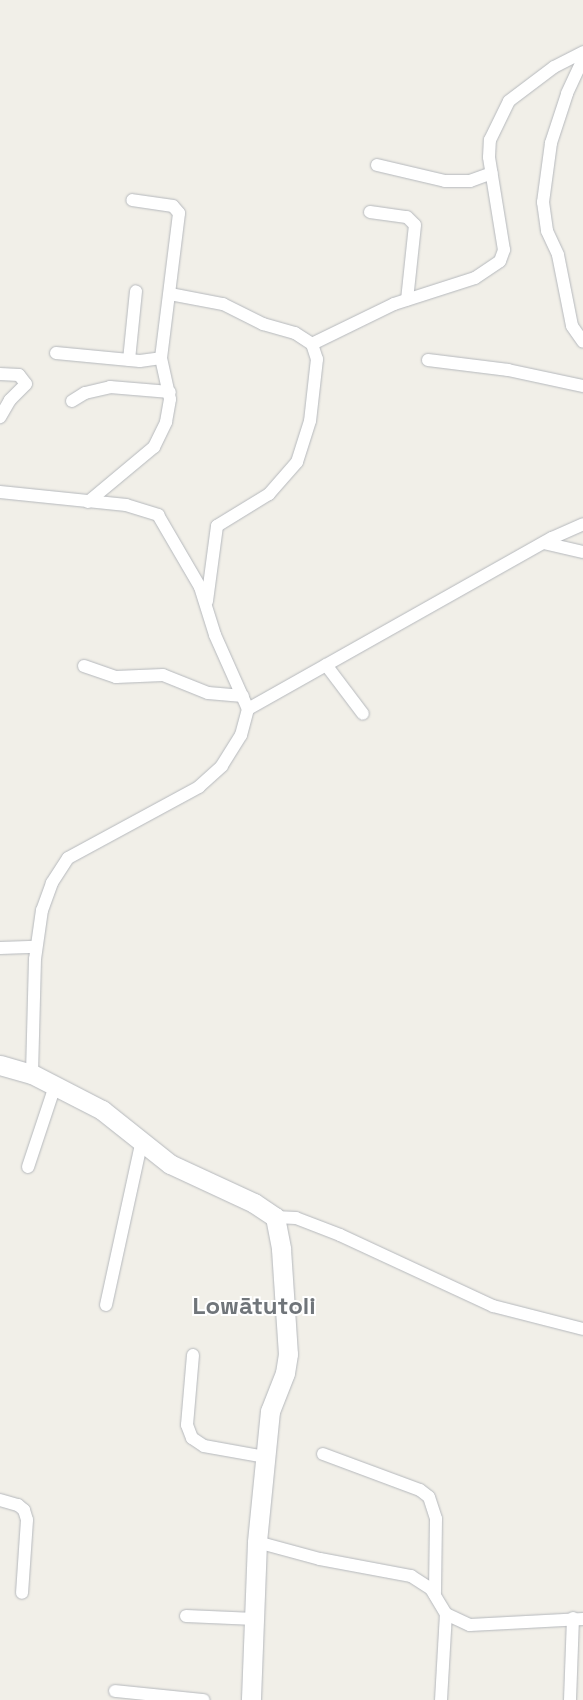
<!DOCTYPE html>
<html>
<head>
<meta charset="utf-8">
<style>
	body { margin:0 }
	#map { position:relative; width:583px; height:1700px; overflow:hidden; background:#f1efe8; font-family:"Space Grotesk",sans-serif }
	div>[style] { position:absolute }
	.roads { filter:drop-shadow(0 0 1px #b5b8bc) drop-shadow(0 0 1px #b5b8bc) }
	.street>* { height:12px; margin:-6px; padding:0 6px; transform-origin:6px; border-radius:6px; background:#fff }
	.secondary>* { height:19px; margin:-9.5px; padding:0 9.5px; transform-origin:9.5px; border-radius:9.5px; background:#fff }
	span { translate:-50% -50%; white-space:nowrap; text-align:center; line-height:1.15; -webkit-text-stroke:4px #fff; paint-order:stroke }
	.district-label { font-size:24px; color:#70757a; font-weight:700 }
</style>
</head>
<body>
<div id="map">
	<div class="roads">
		<div class="street">
			<i style="left:583px;top:59px;width:38px;rotate:115deg"></i>
			<i style="left:567px;top:94px;width:52px;rotate:108.1deg"></i>
			<i style="left:551px;top:143px;width:60px;rotate:97.7deg"></i>
			<i style="left:543px;top:202px;width:29px;rotate:82deg"></i>
			<i style="left:547px;top:231px;width:26px;rotate:65deg"></i>
			<i style="left:558px;top:255px;width:72px;rotate:78.8deg"></i>
			<i style="left:572px;top:326px;width:19px;rotate:55deg"></i>
			<i style="left:377px;top:165px;width:70px;rotate:13.2deg"></i>
			<i style="left:445px;top:181px;width:25px"></i>
			<i style="left:470px;top:181px;width:23px;rotate:-20deg"></i>
			<i style="left:370px;top:212px;width:37px;rotate:8deg"></i>
			<i style="left:407px;top:217px;width:11px;rotate:45deg"></i>
			<i style="left:415px;top:225px;width:75px;rotate:96.1deg"></i>
			<i style="left:170px;top:294px;width:54px;rotate:10.7deg"></i>
			<i style="left:223px;top:304px;width:45px;rotate:26.6deg"></i>
			<i style="left:263px;top:324px;width:33px;rotate:16deg"></i>
			<i style="left:295px;top:333px;width:20px;rotate:33deg"></i>
			<i style="left:312px;top:344px;width:16px;rotate:72deg"></i>
			<i style="left:317px;top:359px;width:62px;rotate:96.4deg"></i>
			<i style="left:310px;top:421px;width:43px;rotate:107.6deg"></i>
			<i style="left:297px;top:462px;width:43px;rotate:131.2deg"></i>
			<i style="left:269px;top:494px;width:61px;rotate:148.4deg"></i>
			<i style="left:217px;top:526px;width:76px;rotate:97.6deg"></i>
			<i style="left:312px;top:344px;width:91px;rotate:-26deg"></i>
			<i style="left:394px;top:304px;width:85px;rotate:-17.8deg"></i>
			<i style="left:475px;top:278px;width:30px;rotate:-34deg"></i>
			<i style="left:500px;top:261px;width:12px;rotate:-70deg"></i>
			<i style="left:504px;top:250px;width:94px;rotate:-99.2deg"></i>
			<i style="left:489px;top:157px;width:17px;rotate:-87deg"></i>
			<i style="left:490px;top:140px;width:43px;rotate:-64deg"></i>
			<i style="left:509px;top:101px;width:56px;rotate:-37.1deg"></i>
			<i style="left:554px;top:67px;width:33px;rotate:-27deg"></i>
			<i style="left:56px;top:353px;width:84px;rotate:5.4deg"></i>
			<i style="left:140px;top:361px;width:21px;rotate:-8deg"></i>
			<i style="left:129px;top:360px;width:69px;rotate:-84.2deg"></i>
			<i style="left:428px;top:360px;width:81px;rotate:7.1deg"></i>
			<i style="left:508px;top:370px;width:77px;rotate:12deg"></i>
			<i style="left:0;top:374px;width:19px;rotate:3deg"></i>
			<i style="left:19px;top:375px;width:11px;rotate:52deg"></i>
			<i style="left:26px;top:384px;width:23px;rotate:135deg"></i>
			<i style="left:10px;top:400px;width:20px;rotate:120deg"></i>
			<i style="left:72px;top:401px;width:15px;rotate:-32deg"></i>
			<i style="left:85px;top:393px;width:26px;rotate:-13deg"></i>
			<i style="left:110px;top:387px;width:60px;rotate:4.8deg"></i>
			<i style="left:0;top:492px;width:127px;rotate:5.9deg"></i>
			<i style="left:126px;top:505px;width:34px;rotate:17deg"></i>
			<i style="left:158px;top:515px;width:83px;rotate:59.7deg"></i>
			<i style="left:200px;top:587px;width:50px;rotate:72.6deg"></i>
			<i style="left:215px;top:635px;width:81px;rotate:66deg"></i>
			<i style="left:248px;top:709px;width:27px;rotate:105deg"></i>
			<i style="left:241px;top:735px;width:36px;rotate:122deg"></i>
			<i style="left:222px;top:766px;width:31px;rotate:138deg"></i>
			<i style="left:199px;top:787px;width:149px;rotate:151.5deg"></i>
			<i style="left:68px;top:858px;width:30px;rotate:123deg"></i>
			<i style="left:52px;top:883px;width:29px;rotate:110deg"></i>
			<i style="left:42px;top:910px;width:49px;rotate:98.1deg"></i>
			<i style="left:35px;top:959px;width:115px;rotate:91.5deg"></i>
			<i style="left:88px;top:502px;width:86px;rotate:-39.8deg"></i>
			<i style="left:154px;top:447px;width:28px;rotate:-64deg"></i>
			<i style="left:166px;top:422px;width:23px;rotate:-80deg"></i>
			<i style="left:170px;top:399px;width:42px;rotate:-102.4deg"></i>
			<i style="left:161px;top:358px;width:146px;rotate:-82.9deg"></i>
			<i style="left:179px;top:213px;width:9px;rotate:-131deg"></i>
			<i style="left:173px;top:206px;width:41px;rotate:-171.7deg"></i>
			<i style="left:544px;top:543px;width:40px;rotate:13deg"></i>
			<i style="left:326px;top:665px;width:61px;rotate:52.9deg"></i>
			<i style="left:84px;top:666px;width:34px;rotate:19deg"></i>
			<i style="left:116px;top:677px;width:47px;rotate:-2.4deg"></i>
			<i style="left:163px;top:675px;width:48px;rotate:21.8deg"></i>
			<i style="left:208px;top:693px;width:35px;rotate:5deg"></i>
			<i style="left:248px;top:709px;width:349px;rotate:-29.4deg"></i>
			<i style="left:552px;top:538px;width:34px;rotate:-24deg"></i>
			<i style="left:0;top:948px;width:36px;rotate:-2deg"></i>
			<i style="left:28px;top:1167px;width:85px;rotate:-71.6deg"></i>
			<i style="left:275px;top:1217px;width:21px;rotate:3deg"></i>
			<i style="left:296px;top:1218px;width:47px;rotate:21.1deg"></i>
			<i style="left:340px;top:1235px;width:169px;rotate:24.9deg"></i>
			<i style="left:493px;top:1306px;width:93px;rotate:14.3deg"></i>
			<i style="left:106px;top:1305px;width:169px;rotate:-77.7deg"></i>
			<i style="left:193px;top:1355px;width:70px;rotate:94.9deg"></i>
			<i style="left:187px;top:1425px;width:14px;rotate:69deg"></i>
			<i style="left:192px;top:1438px;width:14px;rotate:34deg"></i>
			<i style="left:204px;top:1446px;width:63px;rotate:10.1deg"></i>
			<i style="left:323px;top:1454px;width:103px;rotate:20.4deg"></i>
			<i style="left:420px;top:1490px;width:11px;rotate:38deg"></i>
			<i style="left:429px;top:1497px;width:23px;rotate:72deg"></i>
			<i style="left:436px;top:1519px;width:76px;rotate:90.8deg"></i>
			<i style="left:0;top:1500px;width:19px;rotate:16deg"></i>
			<i style="left:18px;top:1505px;width:8px;rotate:40deg"></i>
			<i style="left:24px;top:1510px;width:10px;rotate:73deg"></i>
			<i style="left:27px;top:1520px;width:73px;rotate:93.9deg"></i>
			<i style="left:257px;top:1542px;width:65px;rotate:15.1deg"></i>
			<i style="left:320px;top:1559px;width:93px;rotate:10.6deg"></i>
			<i style="left:411px;top:1576px;width:24px;rotate:33deg"></i>
			<i style="left:431px;top:1589px;width:29px;rotate:59deg"></i>
			<i style="left:446px;top:1614px;width:26px;rotate:25deg"></i>
			<i style="left:470px;top:1625px;width:113px;rotate:-3deg"></i>
			<i style="left:186px;top:1616px;width:69px;rotate:2.5deg"></i>
			<i style="left:115px;top:1691px;width:89px;rotate:5.8deg"></i>
			<i style="left:441px;top:1700px;width:86px;rotate:-86.7deg"></i>
			<i style="left:570px;top:1700px;width:82px;rotate:-87.9deg"></i>
		</div>
		<div class="secondary">
			<i style="left:0;top:1065px;width:33px;rotate:16deg"></i>
			<i style="left:32px;top:1074px;width:79px;rotate:27.2deg"></i>
			<i style="left:102px;top:1110px;width:87px;rotate:38.5deg"></i>
			<i style="left:170px;top:1164px;width:93px;rotate:24.9deg"></i>
			<i style="left:254px;top:1203px;width:25px;rotate:34deg"></i>
			<i style="left:275px;top:1217px;width:33px;rotate:79deg"></i>
			<i style="left:281px;top:1249px;width:105px;rotate:86.2deg"></i>
			<i style="left:288px;top:1354px;width:19px;rotate:99deg"></i>
			<i style="left:285px;top:1373px;width:41px;rotate:111.5deg"></i>
			<i style="left:270px;top:1411px;width:132px;rotate:95.7deg"></i>
			<i style="left:257px;top:1542px;width:158px;rotate:92.2deg"></i>
		</div>
	</div>
	<div class="district-label">
		<span style="left:254px;top:1306px">Lowātutoli</span>
	</div>
</div>
</body>
</html>
